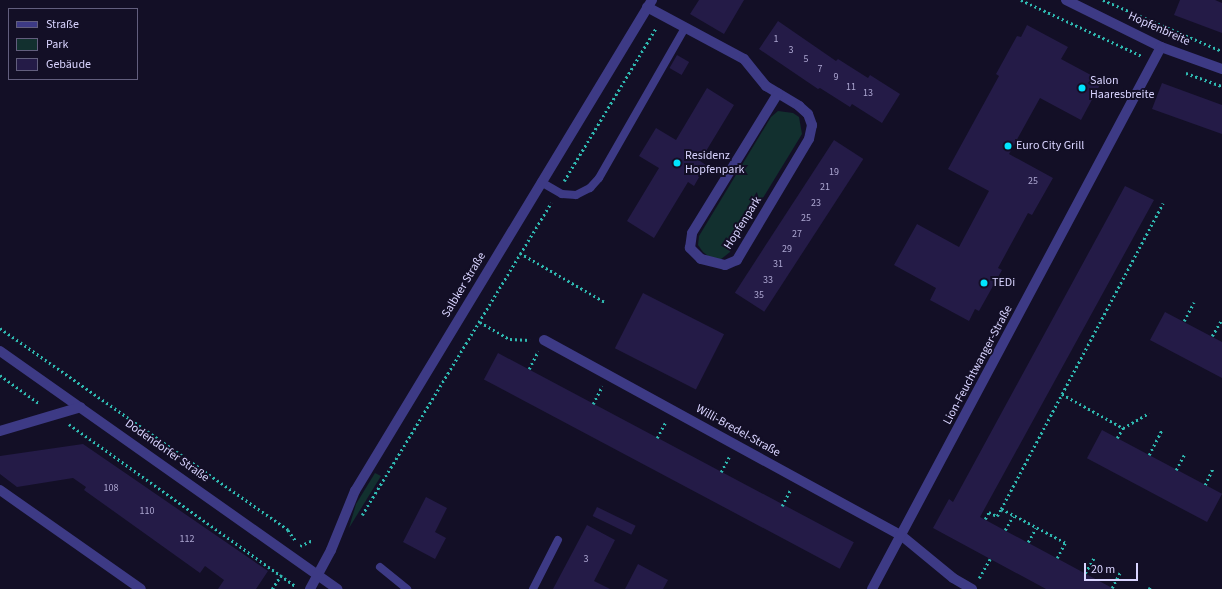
<!DOCTYPE html>
<html>
<head>
<meta charset="utf-8">
<style>
	body { margin:0 }
	#map { position:relative; width:1222px; height:589px; overflow:hidden; background:#130f26; font-family:"Source Sans 3",sans-serif }
	div>[style] { position:absolute }
	.green>* { inset:0; background:#12302f }
	.building>* { inset:0; background:#241b47; transform-origin:0 0 }
	.path>* { height:2.5px; margin-top:-1.25px; transform-origin:0; background:repeating-linear-gradient(90deg,#2fb8b0 0 2px,transparent 0 5px) }
	.lane>* { height:8px; margin:-4px; padding:0 4px; transform-origin:4px; border-radius:4px; background:#3d3a85 }
	.street>* { height:10px; margin:-5px; padding:0 5px; transform-origin:5px; border-radius:5px; background:#3d3a85 }
	.dots>* { width:11px; height:11px; translate:-50% -50%; box-sizing:border-box; border:2px solid #130f26; border-radius:50% }
	span { translate:-50% -50%; white-space:nowrap; text-align:center; line-height:1.15; -webkit-text-stroke:4px #130f26; paint-order:stroke }
	.number-label { font-size:10px; color:#aca6d1 }
	.number-label span { -webkit-text-stroke-width:0 }
	.street-label { font-size:12px; color:#d9d4ff }
	.poi-label { font-size:12px; color:#d9d4ff }
	.left { translate:0 -50%; text-align:left }
	.legend { position:absolute; left:8px; top:8px; width:130px; height:72px; box-sizing:border-box; background:#130f26; border:1px solid #625e7d; margin:0; padding:5px 7px; list-style:none; font-size:12px; color:#d9d4ff }
	.legend li { display:flex; align-items:center; gap:8px; height:20px }
	.legend b { width:20px; border:1px solid #625e7d }
	.scale { position:absolute; left:1084px; top:563px; width:54px; height:18px; box-sizing:border-box; border:2px solid #d9d4ff; border-top:0; padding-left:5px; font-size:12px; line-height:14px; white-space:nowrap; color:#d9d4ff; -webkit-text-stroke:3px #130f26; paint-order:stroke }
</style>
</head>
<body>
<div id="map">
	<div class="green">
		<i style="clip-path:polygon(778px 111px,793px 113px,799px 117px,802px 134px,730px 252px,720px 260px,712px 259px,703px 252px,698px 245px,699px 236px,771px 117px)"></i>
		<i style="clip-path:polygon(375px 473px,381px 476px,349px 528px,356px 504px)"></i>
	</div>
	<div class="building">
		<i style="clip-path:polygon(699px 0,744px 0,724px 34px,690px 14px)"></i>
		<i style="clip-path:polygon(1180px 0,1215px 0,1222px 3px,1222px 33px,1174px 15px)"></i>
		<i style="clip-path:polygon(778px 21px,836px 61px,838px 59px,868px 78px,870px 75px,900px 94px,882px 123px,852px 104px,850px 107px,820px 88px,818px 89px,759px 49px)"></i>
		<i style="clip-path:polygon(1027px 25px,1068px 47px,1061px 59px,1102px 81px,1081px 120px,1040px 98px,1009px 154px,1053px 178px,1032px 215px,1028px 213px,998px 268px,1002px 270px,979px 311px,975px 309px,969px 321px,930px 300px,936px 288px,894px 265px,917px 224px,959px 247px,989px 191px,948px 169px,999px 76px,996px 74px,1017px 36px,1021px 37px)"></i>
		<i style="left:677px;top:55px;width:14px;height:15px;rotate:30deg"></i>
		<i style="clip-path:polygon(1162px 83px,1222px 105px,1222px 134px,1152px 109px)"></i>
		<i style="clip-path:polygon(707px 88px,734px 105px,700px 161px,706px 165px,694px 186px,688px 182px,654px 238px,627px 221px,659px 168px,639px 156px,656px 128px,676px 140px)"></i>
		<i style="left:834px;top:140px;width:35px;height:182px;rotate:33deg"></i>
		<i style="clip-path:polygon(1125px 186px,1154px 200px,980px 517px,1114px 589px,1046px 589px,933px 528px,949px 499px,953px 502px)"></i>
		<i style="left:643px;top:293px;width:91px;height:62px;rotate:27deg"></i>
		<i style="clip-path:polygon(1165px 312px,1222px 342px,1222px 378px,1150px 340px)"></i>
		<i style="left:498px;top:353px;width:403px;height:30px;rotate:28deg"></i>
		<i style="left:1102px;top:430px;width:136px;height:32px;rotate:28deg"></i>
		<i style="clip-path:polygon(83px 444px,268px 571px,256px 589px,218px 589px,224px 580px,205px 566px,200px 573px,84px 490px,86px 487px,73px 478px,17px 487px,0 474px,0 456px)"></i>
		<i style="clip-path:polygon(426px 497px,447px 508px,435px 532px,446px 538px,435px 559px,403px 542px)"></i>
		<i style="left:597px;top:507px;width:43px;height:10px;rotate:26deg"></i>
		<i style="clip-path:polygon(587px 525px,615px 540px,594px 581px,610px 589px,553px 589px)"></i>
		<i style="clip-path:polygon(638px 564px,668px 580px,663px 589px,625px 589px)"></i>
	</div>
	<div class="path">
		<i style="left:1021px;top:0;width:133px;rotate:24.8deg"></i>
		<i style="left:1103px;top:0;width:129px;rotate:23.2deg"></i>
		<i style="left:1186px;top:73px;width:38px;rotate:20deg"></i>
		<i style="left:564px;top:181px;width:179px;rotate:-59deg"></i>
		<i style="left:520px;top:253px;width:98px;rotate:30deg"></i>
		<i style="left:1184px;top:321px;width:21px;rotate:-62deg"></i>
		<i style="left:480px;top:322px;width:34px;rotate:30deg"></i>
		<i style="left:510px;top:339px;width:20px;rotate:3deg"></i>
		<i style="left:0;top:328px;width:352px;rotate:35deg"></i>
		<i style="left:288px;top:530px;width:14px;rotate:54deg"></i>
		<i style="left:1212px;top:336px;width:17px;rotate:-59deg"></i>
		<i style="left:529px;top:369px;width:20px;rotate:-63deg"></i>
		<i style="left:0;top:375px;width:49px;rotate:35.9deg"></i>
		<i style="left:1062px;top:394px;width:70px;rotate:29.1deg"></i>
		<i style="left:593px;top:404px;width:20px;rotate:-63deg"></i>
		<i style="left:69px;top:424px;width:278px;rotate:35.6deg"></i>
		<i style="left:657px;top:438px;width:19px;rotate:-62deg"></i>
		<i style="left:1117px;top:438px;width:12px;rotate:-59deg"></i>
		<i style="left:1123px;top:428px;width:30px;rotate:-30deg"></i>
		<i style="left:1149px;top:455px;width:28px;rotate:-63deg"></i>
		<i style="left:1176px;top:470px;width:19px;rotate:-62deg"></i>
		<i style="left:721px;top:472px;width:17px;rotate:-62deg"></i>
		<i style="left:1205px;top:485px;width:19px;rotate:-65deg"></i>
		<i style="left:782px;top:506px;width:18px;rotate:-63deg"></i>
		<i style="left:362px;top:515px;width:365px;rotate:-58.8deg"></i>
		<i style="left:985px;top:519px;width:8px;rotate:-60deg"></i>
		<i style="left:989px;top:512px;width:9px;rotate:27deg"></i>
		<i style="left:997px;top:516px;width:8px;rotate:-60deg"></i>
		<i style="left:1005px;top:530px;width:16px;rotate:-60deg"></i>
		<i style="left:1028px;top:542px;width:16px;rotate:-60deg"></i>
		<i style="left:300px;top:546px;width:14px;rotate:-25deg"></i>
		<i style="left:1057px;top:558px;width:17px;rotate:-62deg"></i>
		<i style="left:1065px;top:543px;width:72px;rotate:-152deg"></i>
		<i style="left:1001px;top:509px;width:346px;rotate:-62.1deg"></i>
		<i style="left:1085px;top:573px;width:17px;rotate:-59deg"></i>
		<i style="left:979px;top:578px;width:22px;rotate:-60deg"></i>
		<i style="left:1112px;top:588px;width:18px;rotate:-63deg"></i>
		<i style="left:272px;top:589px;width:17px;rotate:-57deg"></i>
		<i style="left:1149px;top:589px;width:2px;rotate:-63deg"></i>
	</div>
	<div class="lane">
		<i style="left:541px;top:182px;width:24px;rotate:30deg"></i>
		<i style="left:562px;top:194px;width:14px;rotate:4deg"></i>
		<i style="left:576px;top:195px;width:16px;rotate:-27deg"></i>
		<i style="left:590px;top:188px;width:13px;rotate:-48deg"></i>
		<i style="left:599px;top:178px;width:173px;rotate:-60.2deg"></i>
		<i style="left:380px;top:567px;width:35px;rotate:39deg"></i>
		<i style="left:533px;top:589px;width:55px;rotate:-63deg"></i>
	</div>
	<div class="street">
		<i style="left:1066px;top:0;width:106px;rotate:26.3deg"></i>
		<i style="left:1161px;top:47px;width:65px;rotate:19.8deg"></i>
		<i style="left:647px;top:7px;width:110px;rotate:28.2deg"></i>
		<i style="left:744px;top:59px;width:35px;rotate:51deg"></i>
		<i style="left:766px;top:86px;width:39px;rotate:31deg"></i>
		<i style="left:799px;top:106px;width:12px;rotate:42deg"></i>
		<i style="left:808px;top:114px;width:12px;rotate:70deg"></i>
		<i style="left:812px;top:125px;width:14px;rotate:102deg"></i>
		<i style="left:809px;top:139px;width:141px;rotate:120.8deg"></i>
		<i style="left:737px;top:260px;width:13px;rotate:157deg"></i>
		<i style="left:725px;top:265px;width:25px;rotate:-166deg"></i>
		<i style="left:701px;top:259px;width:16px;rotate:-135deg"></i>
		<i style="left:690px;top:248px;width:15px;rotate:-82deg"></i>
		<i style="left:692px;top:233px;width:164px;rotate:-58.4deg"></i>
		<i style="left:544px;top:340px;width:408px;rotate:28.7deg"></i>
		<i style="left:902px;top:536px;width:66px;rotate:39.5deg"></i>
		<i style="left:953px;top:578px;width:22px;rotate:30deg"></i>
		<i style="left:0;top:351px;width:413px;rotate:35.2deg"></i>
		<i style="left:0;top:431px;width:84px;rotate:-16.5deg"></i>
		<i style="left:0;top:490px;width:172px;rotate:35.1deg"></i>
		<i style="left:310px;top:589px;width:44px;rotate:-61.7deg"></i>
		<i style="left:331px;top:550px;width:64px;rotate:-67.9deg"></i>
		<i style="left:355px;top:491px;width:574px;rotate:-58.83deg"></i>
		<i style="left:872px;top:589px;width:614px;rotate:-61.93deg"></i>
	</div>
	<div class="dots">
		<i style="left:1082px;top:88px;background:#00e5ff"></i>
		<i style="left:1008px;top:146px;background:#00e5ff"></i>
		<i style="left:677px;top:163px;background:#00e5ff"></i>
		<i style="left:984px;top:283px;background:#00e5ff"></i>
	</div>
	<div class="number-label">
		<span style="left:776px;top:40px">1</span>
		<span style="left:791px;top:51px">3</span>
		<span style="left:806px;top:60px">5</span>
		<span style="left:820px;top:70px">7</span>
		<span style="left:836px;top:78px">9</span>
		<span style="left:851px;top:88px">11</span>
		<span style="left:868px;top:94px">13</span>
		<span style="left:834px;top:173px">19</span>
		<span style="left:1033px;top:182px">25</span>
		<span style="left:825px;top:188px">21</span>
		<span style="left:816px;top:204px">23</span>
		<span style="left:806px;top:219px">25</span>
		<span style="left:797px;top:235px">27</span>
		<span style="left:787px;top:250px">29</span>
		<span style="left:778px;top:265px">31</span>
		<span style="left:768px;top:281px">33</span>
		<span style="left:759px;top:296px">35</span>
		<span style="left:111px;top:489px">108</span>
		<span style="left:147px;top:512px">110</span>
		<span style="left:187px;top:540px">112</span>
		<span style="left:586px;top:560px">3</span>
	</div>
	<div class="street-label">
		<span style="left:1159px;top:29px;rotate:24deg">Hopfenbreite</span>
		<span style="left:743px;top:223px;rotate:-58deg">Hopfenpark</span>
		<span style="left:464px;top:285px;rotate:-59deg">Salbker Straße</span>
		<span style="left:978px;top:365px;rotate:-62deg">Lion-Feuchtwanger-Straße</span>
		<span style="left:738px;top:431px;rotate:29deg">Willi-Bredel-Straße</span>
		<span style="left:167px;top:451px;rotate:35deg">Dodendorfer Straße</span>
	</div>
	<div class="poi-label">
		<span class="left" style="left:1090px;top:88px">Salon<br>Haaresbreite</span>
		<span class="left" style="left:1016px;top:146px">Euro City Grill</span>
		<span class="left" style="left:685px;top:163px">Residenz<br>Hopfenpark</span>
		<span class="left" style="left:992px;top:283px">TEDi</span>
	</div>
	<ul class="legend">
	<li><b style="height:5px;background:#3d3a85"></b>Straße</li>
	<li><b style="height:11px;background:#12302f"></b>Park</li>
	<li><b style="height:11px;background:#241b47"></b>Gebäude</li>
	</ul>
	<div class="scale">20 m</div>
</div>
</body>
</html>
